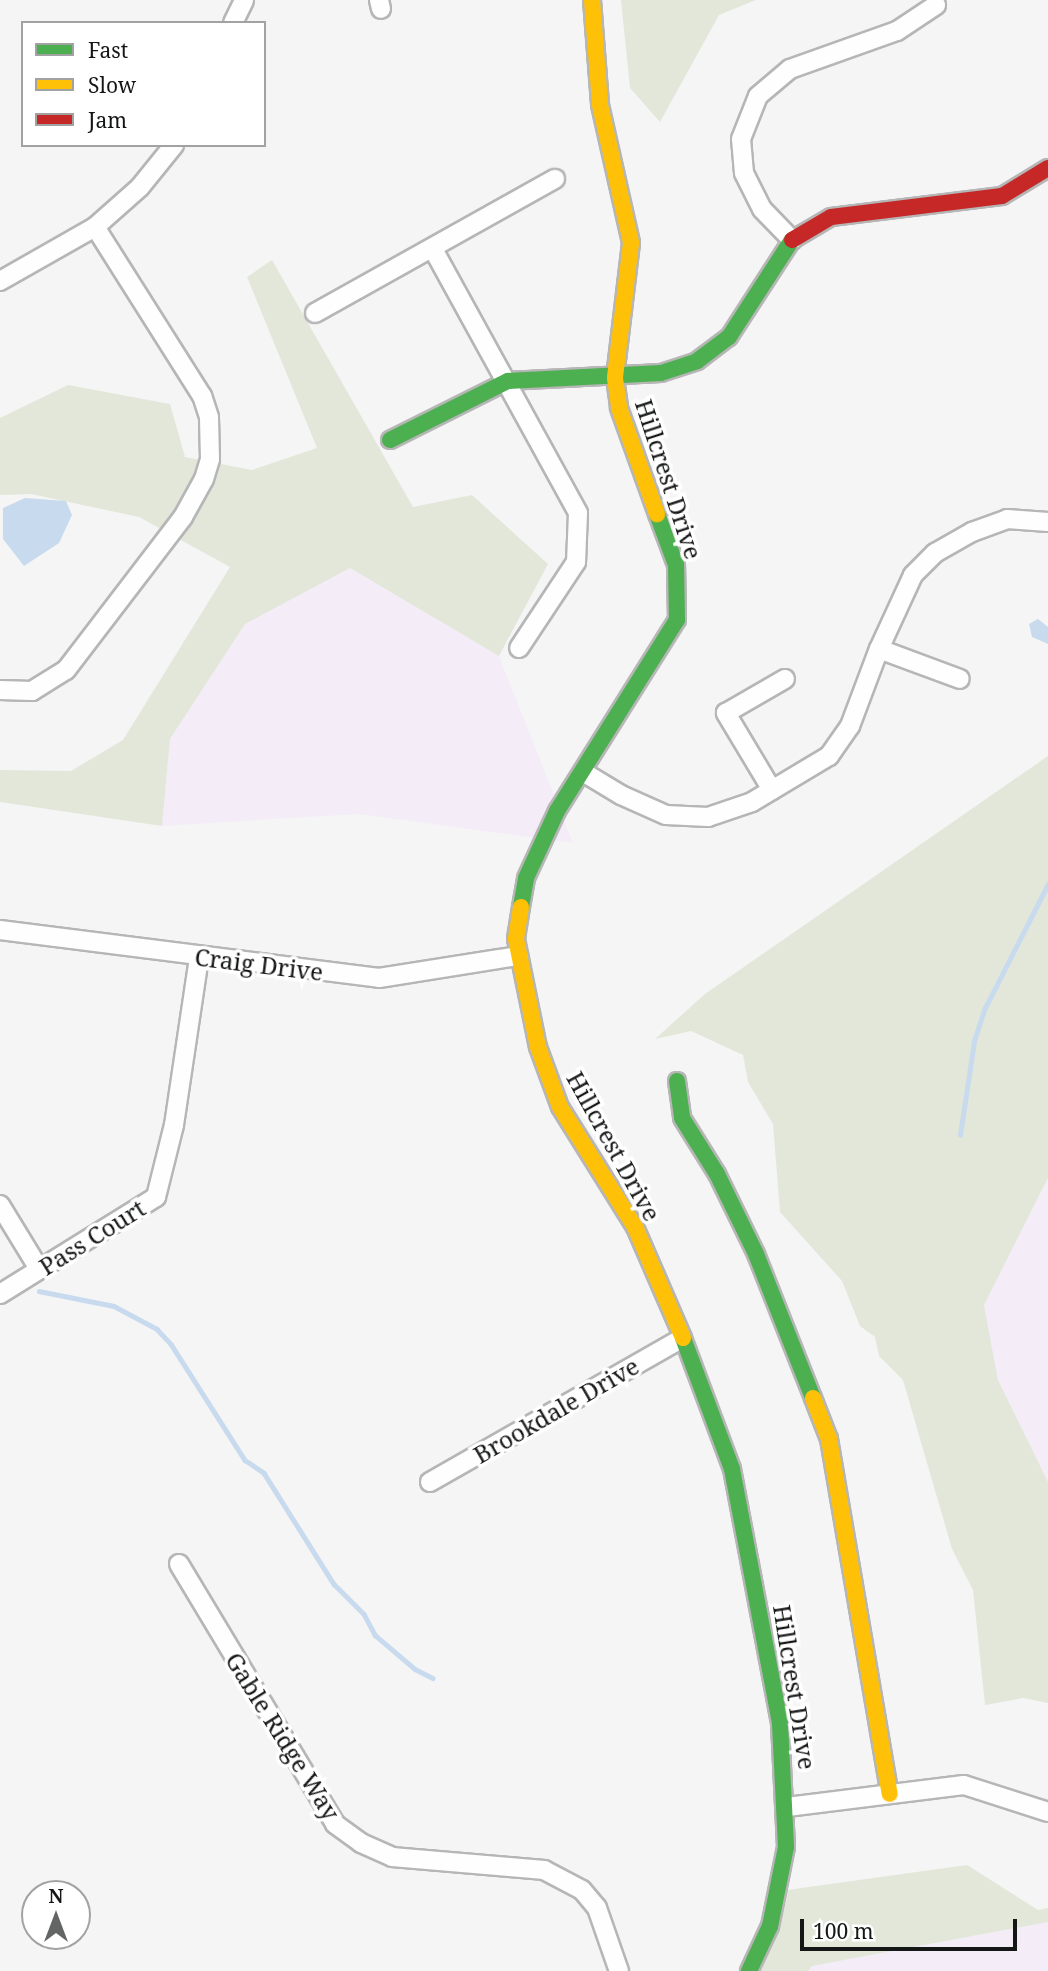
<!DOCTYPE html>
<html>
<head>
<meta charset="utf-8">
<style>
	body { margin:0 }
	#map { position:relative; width:1048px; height:1971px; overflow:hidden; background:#f5f5f5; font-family:"Noto Serif",serif }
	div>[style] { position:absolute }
	.commercial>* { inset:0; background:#f4ecf7 }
	.green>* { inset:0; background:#e2e7da }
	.water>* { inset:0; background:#c8daed }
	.stream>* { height:4.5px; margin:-2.25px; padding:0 2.25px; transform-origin:2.25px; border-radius:2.25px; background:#c8daed }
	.roads { filter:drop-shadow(2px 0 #b6b6b6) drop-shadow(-2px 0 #b6b6b6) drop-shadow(0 2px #b6b6b6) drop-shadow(0 -2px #b6b6b6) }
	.street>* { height:18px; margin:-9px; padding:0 9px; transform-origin:9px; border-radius:9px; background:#fefefe }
	.fast>* { height:16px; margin:-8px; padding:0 8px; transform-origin:8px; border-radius:8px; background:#4caf50 }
	.slow>* { height:16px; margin:-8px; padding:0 8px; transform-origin:8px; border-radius:8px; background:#ffc107 }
	.jam>* { height:16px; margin:-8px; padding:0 8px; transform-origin:8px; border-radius:8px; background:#c62828 }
	span { translate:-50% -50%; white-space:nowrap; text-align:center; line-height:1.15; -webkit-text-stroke:7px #fff; paint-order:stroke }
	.street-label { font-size:24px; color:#151616 }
	.legend { position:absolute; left:21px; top:21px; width:245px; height:126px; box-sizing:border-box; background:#fff; border:2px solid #a1a2a2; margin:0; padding:9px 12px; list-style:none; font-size:21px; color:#151616 }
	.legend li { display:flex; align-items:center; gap:14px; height:35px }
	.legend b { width:35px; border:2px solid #a1a2a2 }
	.north { position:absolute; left:21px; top:1880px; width:70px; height:70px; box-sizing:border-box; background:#fff; border:2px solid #a1a2a2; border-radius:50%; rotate:0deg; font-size:19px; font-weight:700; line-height:28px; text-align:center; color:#151616 }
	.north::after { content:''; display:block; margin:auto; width:24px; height:32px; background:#636464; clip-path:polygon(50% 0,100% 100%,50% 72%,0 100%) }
	.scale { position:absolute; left:800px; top:1919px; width:217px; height:32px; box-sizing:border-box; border:4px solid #151616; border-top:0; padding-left:9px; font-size:21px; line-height:24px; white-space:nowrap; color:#151616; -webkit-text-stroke:5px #fff; paint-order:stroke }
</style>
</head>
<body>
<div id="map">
	<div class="commercial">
		<i style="clip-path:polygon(350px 568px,499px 656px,573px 843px,358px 814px,162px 826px,170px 739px,245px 624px)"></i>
		<i style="clip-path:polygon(1048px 1178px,1048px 1482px,998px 1380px,984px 1305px)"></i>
		<i style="clip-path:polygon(1048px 1922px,1048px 1971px,808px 1971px,812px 1966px)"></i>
	</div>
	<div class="green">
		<i style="clip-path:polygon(621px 0,756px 0,719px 15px,660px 122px,630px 88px)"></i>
		<i style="clip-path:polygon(272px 260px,413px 507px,472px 495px,548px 564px,499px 656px,350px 568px,245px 624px,170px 739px,162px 826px,0 802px,0 770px,71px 771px,123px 740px,230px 567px,139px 517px,31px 494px,0 495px,0 418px,68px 385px,170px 404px,185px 457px,252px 470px,317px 448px,247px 277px)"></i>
		<i style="clip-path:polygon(1048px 756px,1048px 1178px,984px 1305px,998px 1380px,1048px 1482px,1048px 1703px,1023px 1698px,985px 1705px,973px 1590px,952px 1549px,903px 1380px,879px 1356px,875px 1337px,860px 1326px,842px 1281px,780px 1212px,773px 1124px,748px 1082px,743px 1055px,691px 1031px,655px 1039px,705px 994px)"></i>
		<i style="clip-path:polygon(967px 1865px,1038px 1910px,1048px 1908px,1048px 1922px,812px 1966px,808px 1971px,755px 1971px,780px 1891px)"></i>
	</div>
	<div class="water">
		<i style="clip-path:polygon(25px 498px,66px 501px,72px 515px,59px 543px,24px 566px,3px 539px,3px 508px)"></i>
		<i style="clip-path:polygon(1038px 619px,1048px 627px,1048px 644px,1032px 637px,1029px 624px)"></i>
	</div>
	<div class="stream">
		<i style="left:960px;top:1135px;width:95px;rotate:-81.5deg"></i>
		<i style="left:974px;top:1041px;width:35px;rotate:-72deg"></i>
		<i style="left:985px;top:1008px;width:139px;rotate:-63.1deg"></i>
		<i style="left:39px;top:1291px;width:76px;rotate:11.3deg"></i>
		<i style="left:114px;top:1306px;width:49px;rotate:28.1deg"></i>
		<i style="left:157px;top:1329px;width:21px;rotate:47deg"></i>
		<i style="left:171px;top:1344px;width:138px;rotate:57.5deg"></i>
		<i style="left:245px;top:1460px;width:23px;rotate:34deg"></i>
		<i style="left:264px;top:1473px;width:131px;rotate:57.8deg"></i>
		<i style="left:334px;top:1584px;width:42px;rotate:45deg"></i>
		<i style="left:364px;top:1614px;width:24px;rotate:62deg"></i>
		<i style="left:375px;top:1635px;width:52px;rotate:40.4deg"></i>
		<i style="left:415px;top:1669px;width:20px;rotate:27deg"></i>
	</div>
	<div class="roads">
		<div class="street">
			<i style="left:379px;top:0;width:9px;rotate:77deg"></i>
			<i style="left:233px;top:23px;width:25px;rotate:-64deg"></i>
			<i style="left:792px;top:240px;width:43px;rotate:-134.1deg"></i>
			<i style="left:762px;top:209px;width:40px;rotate:-116.6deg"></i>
			<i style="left:744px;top:173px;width:34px;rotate:-95deg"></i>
			<i style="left:741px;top:139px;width:46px;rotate:-68.4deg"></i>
			<i style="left:758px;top:96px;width:42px;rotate:-40.2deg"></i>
			<i style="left:790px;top:69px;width:114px;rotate:-19.6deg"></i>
			<i style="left:897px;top:31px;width:47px;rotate:-33.7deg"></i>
			<i style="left:433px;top:249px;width:301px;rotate:61.2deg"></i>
			<i style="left:578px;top:513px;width:49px;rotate:92.3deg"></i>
			<i style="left:576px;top:562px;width:103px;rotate:123.5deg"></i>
			<i style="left:0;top:281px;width:109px;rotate:-29.6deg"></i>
			<i style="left:95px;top:227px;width:60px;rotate:-41.6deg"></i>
			<i style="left:140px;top:187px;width:54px;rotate:-51deg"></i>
			<i style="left:315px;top:313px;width:275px;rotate:-29.2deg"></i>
			<i style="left:879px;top:649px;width:81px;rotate:-65.3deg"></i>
			<i style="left:913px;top:575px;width:31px;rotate:-45deg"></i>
			<i style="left:935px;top:553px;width:43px;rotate:-29.6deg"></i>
			<i style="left:972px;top:532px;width:37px;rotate:-20deg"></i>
			<i style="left:1007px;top:519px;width:41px;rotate:4.2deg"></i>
			<i style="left:0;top:690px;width:32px;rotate:2deg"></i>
			<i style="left:32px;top:691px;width:40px;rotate:-32deg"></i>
			<i style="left:66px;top:670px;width:193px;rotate:-52.6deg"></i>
			<i style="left:183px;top:517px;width:43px;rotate:-61.1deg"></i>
			<i style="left:204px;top:479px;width:21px;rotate:-73deg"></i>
			<i style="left:210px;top:459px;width:42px;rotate:-91.4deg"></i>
			<i style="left:209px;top:417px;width:22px;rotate:-108deg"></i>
			<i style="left:202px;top:396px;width:200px;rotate:-122.3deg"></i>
			<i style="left:583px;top:772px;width:44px;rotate:31.2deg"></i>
			<i style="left:621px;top:795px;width:49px;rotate:24deg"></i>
			<i style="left:666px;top:815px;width:42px;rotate:2.7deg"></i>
			<i style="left:708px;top:817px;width:46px;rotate:-18.8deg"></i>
			<i style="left:752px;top:802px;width:90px;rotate:-30.9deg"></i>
			<i style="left:829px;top:756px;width:37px;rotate:-55deg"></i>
			<i style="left:850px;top:726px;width:82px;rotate:-69.4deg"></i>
			<i style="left:879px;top:649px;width:86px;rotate:20.3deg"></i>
			<i style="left:772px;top:790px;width:90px;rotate:-120.9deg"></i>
			<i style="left:726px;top:713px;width:68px;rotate:-30deg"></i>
			<i style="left:0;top:930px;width:382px;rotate:7.2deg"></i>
			<i style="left:379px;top:978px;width:141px;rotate:-9deg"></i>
			<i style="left:0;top:1205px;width:75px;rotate:58.6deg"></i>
			<i style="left:0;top:1294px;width:184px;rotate:-31.9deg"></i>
			<i style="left:156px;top:1197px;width:74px;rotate:-76deg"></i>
			<i style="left:174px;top:1125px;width:170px;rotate:-81.5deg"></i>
			<i style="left:430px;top:1482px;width:290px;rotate:-29.7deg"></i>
			<i style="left:179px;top:1564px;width:303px;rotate:59deg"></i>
			<i style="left:335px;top:1824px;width:32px;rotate:36deg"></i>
			<i style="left:361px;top:1843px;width:34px;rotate:24deg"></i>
			<i style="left:392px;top:1857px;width:153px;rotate:4.9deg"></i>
			<i style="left:544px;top:1870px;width:43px;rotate:27.8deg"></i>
			<i style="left:582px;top:1890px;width:23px;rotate:50deg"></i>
			<i style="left:597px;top:1908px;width:67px;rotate:70.8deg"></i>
			<i style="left:787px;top:1807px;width:178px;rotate:-7.1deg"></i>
			<i style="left:964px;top:1785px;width:88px;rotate:17.8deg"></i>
		</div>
		<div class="fast">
			<i style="left:390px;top:440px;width:132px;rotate:-26.6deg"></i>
			<i style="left:508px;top:381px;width:153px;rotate:-3deg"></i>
			<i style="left:661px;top:373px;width:38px;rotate:-18deg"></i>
			<i style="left:697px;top:361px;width:40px;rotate:-37deg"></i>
			<i style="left:729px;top:337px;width:116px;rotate:-57deg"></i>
			<i style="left:521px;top:907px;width:29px;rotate:-80deg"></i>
			<i style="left:526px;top:878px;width:74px;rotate:-65.2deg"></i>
			<i style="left:557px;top:811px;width:226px;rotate:-57.9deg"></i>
			<i style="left:677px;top:620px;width:55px;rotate:-91deg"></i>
			<i style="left:676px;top:565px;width:54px;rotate:-110.4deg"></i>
			<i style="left:677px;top:1081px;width:37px;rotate:82deg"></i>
			<i style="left:682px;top:1118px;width:66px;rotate:58deg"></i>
			<i style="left:717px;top:1174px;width:89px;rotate:64deg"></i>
			<i style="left:756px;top:1254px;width:155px;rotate:68.4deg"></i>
			<i style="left:683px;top:1338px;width:140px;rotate:69.5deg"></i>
			<i style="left:732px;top:1469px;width:259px;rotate:79.3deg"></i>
			<i style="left:780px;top:1724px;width:123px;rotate:87.2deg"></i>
			<i style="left:786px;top:1847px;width:81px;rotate:101.4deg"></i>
			<i style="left:770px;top:1926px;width:50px;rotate:115deg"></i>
		</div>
		<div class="slow">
			<i style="left:592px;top:0;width:105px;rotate:85.6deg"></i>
			<i style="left:600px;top:105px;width:141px;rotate:77.3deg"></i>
			<i style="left:631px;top:243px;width:136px;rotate:96.8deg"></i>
			<i style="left:615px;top:378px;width:30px;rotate:82deg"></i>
			<i style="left:619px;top:408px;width:113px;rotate:70.3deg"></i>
			<i style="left:521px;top:907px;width:32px;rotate:99deg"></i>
			<i style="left:516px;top:939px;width:110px;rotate:78.5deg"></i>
			<i style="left:538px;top:1047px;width:64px;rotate:69.9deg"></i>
			<i style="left:560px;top:1107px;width:142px;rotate:58deg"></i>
			<i style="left:635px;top:1227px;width:121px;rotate:66.6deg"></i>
			<i style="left:813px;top:1398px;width:44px;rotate:68.7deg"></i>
			<i style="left:829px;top:1439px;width:360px;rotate:80.3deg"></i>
		</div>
		<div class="jam">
			<i style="left:792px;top:240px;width:45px;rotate:-30.5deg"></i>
			<i style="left:831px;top:217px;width:172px;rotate:-7deg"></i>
			<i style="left:1002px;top:196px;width:54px;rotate:-31.3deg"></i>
		</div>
	</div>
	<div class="street-label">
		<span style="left:669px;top:479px;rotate:72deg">Hillcrest Drive</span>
		<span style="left:259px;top:964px;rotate:7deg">Craig Drive</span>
		<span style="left:614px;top:1146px;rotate:61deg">Hillcrest Drive</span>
		<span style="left:92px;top:1237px;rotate:-32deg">Pass Court</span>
		<span style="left:556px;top:1410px;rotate:-30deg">Brookdale Drive</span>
		<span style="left:795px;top:1687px;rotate:81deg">Hillcrest Drive</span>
		<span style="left:283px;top:1736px;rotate:58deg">Gable Ridge Way</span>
	</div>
	<ul class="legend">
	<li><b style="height:9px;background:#4caf50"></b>Fast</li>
	<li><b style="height:9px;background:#ffc107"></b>Slow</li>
	<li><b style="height:9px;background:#c62828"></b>Jam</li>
	</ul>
	<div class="north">N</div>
	<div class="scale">100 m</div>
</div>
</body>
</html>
